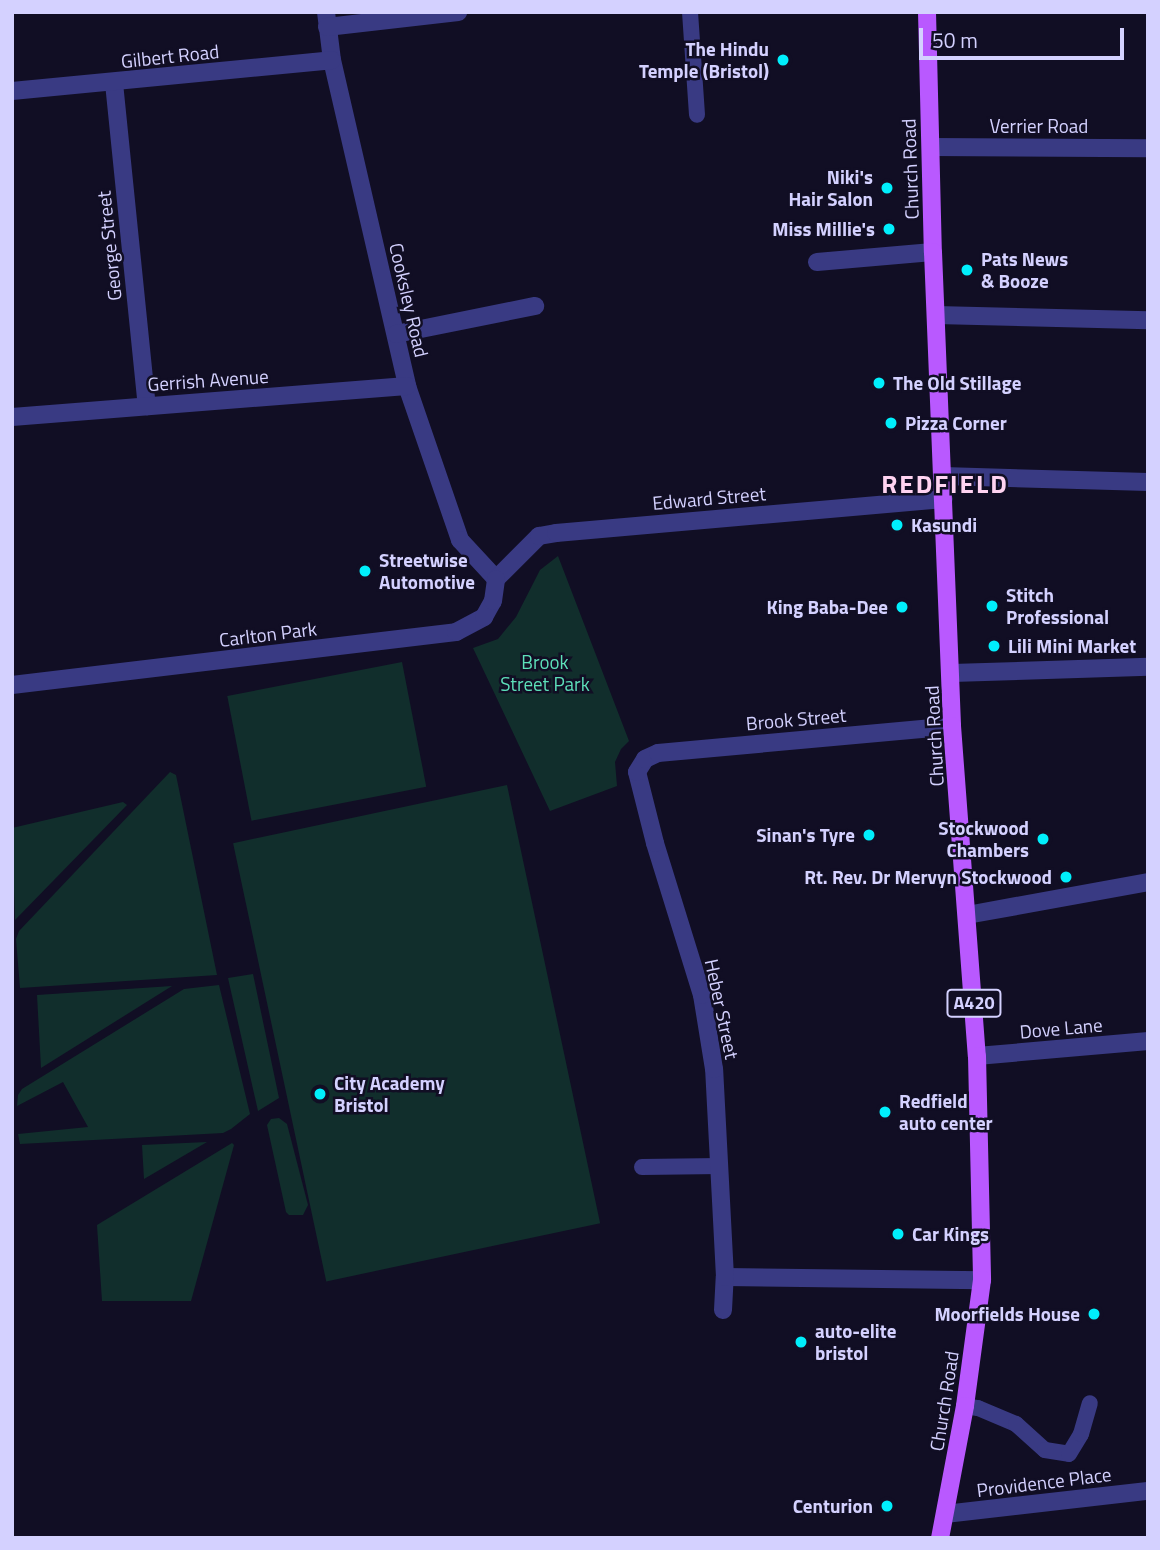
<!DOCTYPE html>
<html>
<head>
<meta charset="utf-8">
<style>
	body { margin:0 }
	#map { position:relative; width:1160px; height:1550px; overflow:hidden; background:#110e24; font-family:"Titillium Web",sans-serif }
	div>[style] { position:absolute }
	.green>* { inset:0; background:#112e2c; transform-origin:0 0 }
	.service>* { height:16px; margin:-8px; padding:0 8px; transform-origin:8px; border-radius:8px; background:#393a83 }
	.minor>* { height:18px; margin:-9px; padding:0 9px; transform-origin:9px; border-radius:9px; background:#393a83 }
	.primary>* { height:18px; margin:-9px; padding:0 9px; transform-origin:9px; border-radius:9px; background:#b959ff }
	.dots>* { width:19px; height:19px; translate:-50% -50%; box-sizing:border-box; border:4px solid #110e24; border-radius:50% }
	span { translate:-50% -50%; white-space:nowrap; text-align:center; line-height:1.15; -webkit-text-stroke:5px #110e24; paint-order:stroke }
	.shield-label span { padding:2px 5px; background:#110e24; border:2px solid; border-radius:5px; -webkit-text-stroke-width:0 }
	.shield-label { font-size:18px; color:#d4d1ff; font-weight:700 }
	.poi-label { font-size:19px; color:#d4d1ff; font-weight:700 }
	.right { translate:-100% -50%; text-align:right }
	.left { translate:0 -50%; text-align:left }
	.street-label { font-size:19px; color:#d4d1ff }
	.park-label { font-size:19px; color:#5ddfb9 }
	.district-label { font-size:26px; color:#ffd3f1; font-weight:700; letter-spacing:2px }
	.frame { position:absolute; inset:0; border:14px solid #d4d1ff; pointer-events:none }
	.scale { position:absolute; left:919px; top:28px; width:205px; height:32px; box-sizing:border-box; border:4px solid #d4d1ff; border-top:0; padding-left:9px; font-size:21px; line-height:24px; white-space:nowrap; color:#d4d1ff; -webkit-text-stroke:5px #110e24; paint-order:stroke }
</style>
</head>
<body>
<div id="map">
	<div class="green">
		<i style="clip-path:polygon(558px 556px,629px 741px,621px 749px,615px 762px,617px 786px,550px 811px,473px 648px,498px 639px,516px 617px,540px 570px)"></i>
		<i style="left:402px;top:662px;width:127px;height:178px;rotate:79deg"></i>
		<i style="clip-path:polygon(170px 772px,176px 775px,217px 975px,20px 988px,16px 939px,19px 931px)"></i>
		<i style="left:507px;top:785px;width:448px;height:280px;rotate:78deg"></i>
		<i style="clip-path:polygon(123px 802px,127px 805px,15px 920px,12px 828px)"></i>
		<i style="clip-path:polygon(253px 974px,279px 1098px,258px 1111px,228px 978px)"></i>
		<i style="clip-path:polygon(219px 985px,250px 1114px,231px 1129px,223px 1133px,20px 1144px,18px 1134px,88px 1127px,63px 1082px,17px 1106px,18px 1095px,22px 1089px,184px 989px)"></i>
		<i style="clip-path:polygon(172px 986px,41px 1068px,37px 995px)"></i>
		<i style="clip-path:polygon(279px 1118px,287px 1124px,308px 1205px,303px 1215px,289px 1215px,286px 1212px,267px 1125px,271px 1119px)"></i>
		<i style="clip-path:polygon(207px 1142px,144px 1179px,142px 1145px)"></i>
		<i style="clip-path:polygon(232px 1143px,234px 1145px,191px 1301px,102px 1301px,97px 1225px)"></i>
	</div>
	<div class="service">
		<i style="left:690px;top:12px;width:103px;rotate:86.1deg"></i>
		<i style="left:642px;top:1167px;width:78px;rotate:-0.7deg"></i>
		<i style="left:965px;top:1406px;width:13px;rotate:9deg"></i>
		<i style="left:978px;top:1408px;width:41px;rotate:22.8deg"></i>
		<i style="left:1016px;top:1424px;width:39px;rotate:42deg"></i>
		<i style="left:1045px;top:1450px;width:24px;rotate:9deg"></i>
		<i style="left:1069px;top:1454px;width:23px;rotate:-59deg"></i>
		<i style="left:1081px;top:1434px;width:32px;rotate:-74deg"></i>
	</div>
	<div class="minor">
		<i style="left:326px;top:12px;width:48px;rotate:82.9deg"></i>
		<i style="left:332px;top:60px;width:335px;rotate:77deg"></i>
		<i style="left:407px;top:386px;width:163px;rotate:71deg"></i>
		<i style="left:460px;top:540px;width:53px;rotate:47.3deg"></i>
		<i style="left:327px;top:27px;width:132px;rotate:-6.5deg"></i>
		<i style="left:114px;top:83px;width:325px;rotate:84.2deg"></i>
		<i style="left:12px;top:91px;width:321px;rotate:-5.5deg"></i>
		<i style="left:931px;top:147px;width:217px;rotate:0.3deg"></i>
		<i style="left:817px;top:262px;width:116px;rotate:-4.9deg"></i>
		<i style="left:936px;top:315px;width:212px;rotate:1.4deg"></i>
		<i style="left:396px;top:334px;width:142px;rotate:-11.4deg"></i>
		<i style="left:12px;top:417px;width:396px;rotate:-4.5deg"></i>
		<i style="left:943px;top:476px;width:205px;rotate:1.7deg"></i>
		<i style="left:496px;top:579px;width:61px;rotate:-45deg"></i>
		<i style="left:539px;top:536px;width:17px;rotate:-10deg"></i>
		<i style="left:556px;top:533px;width:389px;rotate:-5deg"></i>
		<i style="left:952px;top:673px;width:196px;rotate:-1.8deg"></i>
		<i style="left:12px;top:685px;width:447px;rotate:-6.8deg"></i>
		<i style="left:456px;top:632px;width:32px;rotate:-28deg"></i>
		<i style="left:484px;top:617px;width:18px;rotate:-61deg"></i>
		<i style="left:493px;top:601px;width:22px;rotate:-82deg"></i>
		<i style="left:967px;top:915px;width:184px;rotate:-10.3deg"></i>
		<i style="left:977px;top:1056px;width:172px;rotate:-5deg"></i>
		<i style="left:725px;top:1277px;width:257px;rotate:0.7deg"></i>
		<i style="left:723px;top:1310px;width:33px;rotate:-87deg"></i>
		<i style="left:725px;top:1277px;width:208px;rotate:-93deg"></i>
		<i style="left:714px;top:1069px;width:75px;rotate:-99.2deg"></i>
		<i style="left:702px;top:995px;width:159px;rotate:-107.2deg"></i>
		<i style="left:655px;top:843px;width:73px;rotate:-104.2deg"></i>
		<i style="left:637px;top:772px;width:15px;rotate:-58deg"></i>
		<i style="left:645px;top:759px;width:14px;rotate:-25deg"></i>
		<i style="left:658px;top:753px;width:295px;rotate:-5.2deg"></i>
		<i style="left:945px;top:1514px;width:204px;rotate:-6.5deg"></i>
	</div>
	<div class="primary">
		<i style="left:927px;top:12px;width:240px;rotate:88.6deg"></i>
		<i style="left:933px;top:252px;width:474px;rotate:87.7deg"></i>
		<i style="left:952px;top:726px;width:331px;rotate:85.7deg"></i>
		<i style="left:977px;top:1056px;width:224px;rotate:88.7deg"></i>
		<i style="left:982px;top:1280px;width:127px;rotate:97.7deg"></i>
		<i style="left:965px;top:1406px;width:134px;rotate:100.7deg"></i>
	</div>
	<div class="dots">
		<i style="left:783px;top:60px;background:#00effc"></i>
		<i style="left:887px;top:188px;background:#00effc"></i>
		<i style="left:889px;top:229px;background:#00effc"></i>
		<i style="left:967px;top:270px;background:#00effc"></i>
		<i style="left:879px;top:383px;background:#00effc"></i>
		<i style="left:891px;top:423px;background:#00effc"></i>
		<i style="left:897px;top:525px;background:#00effc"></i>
		<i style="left:365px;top:571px;background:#00effc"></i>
		<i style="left:992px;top:606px;background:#00effc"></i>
		<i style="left:902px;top:607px;background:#00effc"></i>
		<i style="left:994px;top:646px;background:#00effc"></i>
		<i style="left:869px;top:835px;background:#00effc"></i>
		<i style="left:1043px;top:839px;background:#00effc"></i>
		<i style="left:1066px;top:877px;background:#00effc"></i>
		<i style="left:320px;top:1094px;background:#00effc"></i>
		<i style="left:885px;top:1112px;background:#00effc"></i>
		<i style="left:898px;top:1234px;background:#00effc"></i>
		<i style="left:1094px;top:1314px;background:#00effc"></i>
		<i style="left:801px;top:1342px;background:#00effc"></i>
		<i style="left:887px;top:1506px;background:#00effc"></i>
	</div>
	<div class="shield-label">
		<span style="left:974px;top:1003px">A420</span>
	</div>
	<div class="poi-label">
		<span class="right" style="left:769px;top:60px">The Hindu<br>Temple (Bristol)</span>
		<span class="right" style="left:873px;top:188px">Niki's<br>Hair Salon</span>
		<span class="right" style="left:875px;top:229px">Miss Millie's</span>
		<span class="left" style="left:981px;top:270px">Pats News<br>&amp; Booze</span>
		<span class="left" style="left:893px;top:383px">The Old Stillage</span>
		<span class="left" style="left:905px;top:423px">Pizza Corner</span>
		<span class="left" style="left:911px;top:525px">Kasundi</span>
		<span class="left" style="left:379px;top:571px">Streetwise<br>Automotive</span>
		<span class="left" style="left:1006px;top:606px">Stitch<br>Professional</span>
		<span class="right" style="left:888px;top:607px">King Baba-Dee</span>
		<span class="left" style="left:1008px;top:646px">Lili Mini Market</span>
		<span class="right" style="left:1029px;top:839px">Stockwood<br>Chambers</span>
		<span class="right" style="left:855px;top:835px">Sinan's Tyre</span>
		<span class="right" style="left:1052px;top:877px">Rt. Rev. Dr Mervyn Stockwood</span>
		<span class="left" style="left:334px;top:1094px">City Academy<br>Bristol</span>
		<span class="left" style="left:899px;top:1112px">Redfield<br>auto center</span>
		<span class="left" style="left:912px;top:1234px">Car Kings</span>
		<span class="right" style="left:1080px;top:1314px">Moorfields House</span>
		<span class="left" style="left:815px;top:1342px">auto-elite<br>bristol</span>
		<span class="right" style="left:873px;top:1506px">Centurion</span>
	</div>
	<div class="street-label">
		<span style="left:170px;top:56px;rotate:-6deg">Gilbert Road</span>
		<span style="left:1039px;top:126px">Verrier Road</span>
		<span style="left:910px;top:169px;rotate:-92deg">Church Road</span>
		<span style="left:109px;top:246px;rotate:-96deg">George Street</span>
		<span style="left:409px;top:300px;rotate:77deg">Cooksley Road</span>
		<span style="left:208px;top:380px;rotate:-4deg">Gerrish Avenue</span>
		<span style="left:709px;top:498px;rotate:-5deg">Edward Street</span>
		<span style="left:268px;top:634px;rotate:-7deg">Carlton Park</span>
		<span style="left:796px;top:719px;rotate:-5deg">Brook Street</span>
		<span style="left:934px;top:736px;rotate:-93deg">Church Road</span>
		<span style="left:722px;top:1009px;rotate:78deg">Heber Street</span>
		<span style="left:1061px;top:1028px;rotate:-5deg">Dove Lane</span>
		<span style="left:944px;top:1401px;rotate:-81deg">Church Road</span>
		<span style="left:1044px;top:1482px;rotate:-7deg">Providence Place</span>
	</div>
	<div class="park-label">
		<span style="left:545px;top:673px">Brook<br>Street Park</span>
	</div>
	<div class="district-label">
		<span style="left:945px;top:484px">REDFIELD</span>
	</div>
	<div class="frame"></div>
	<div class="scale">50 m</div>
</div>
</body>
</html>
